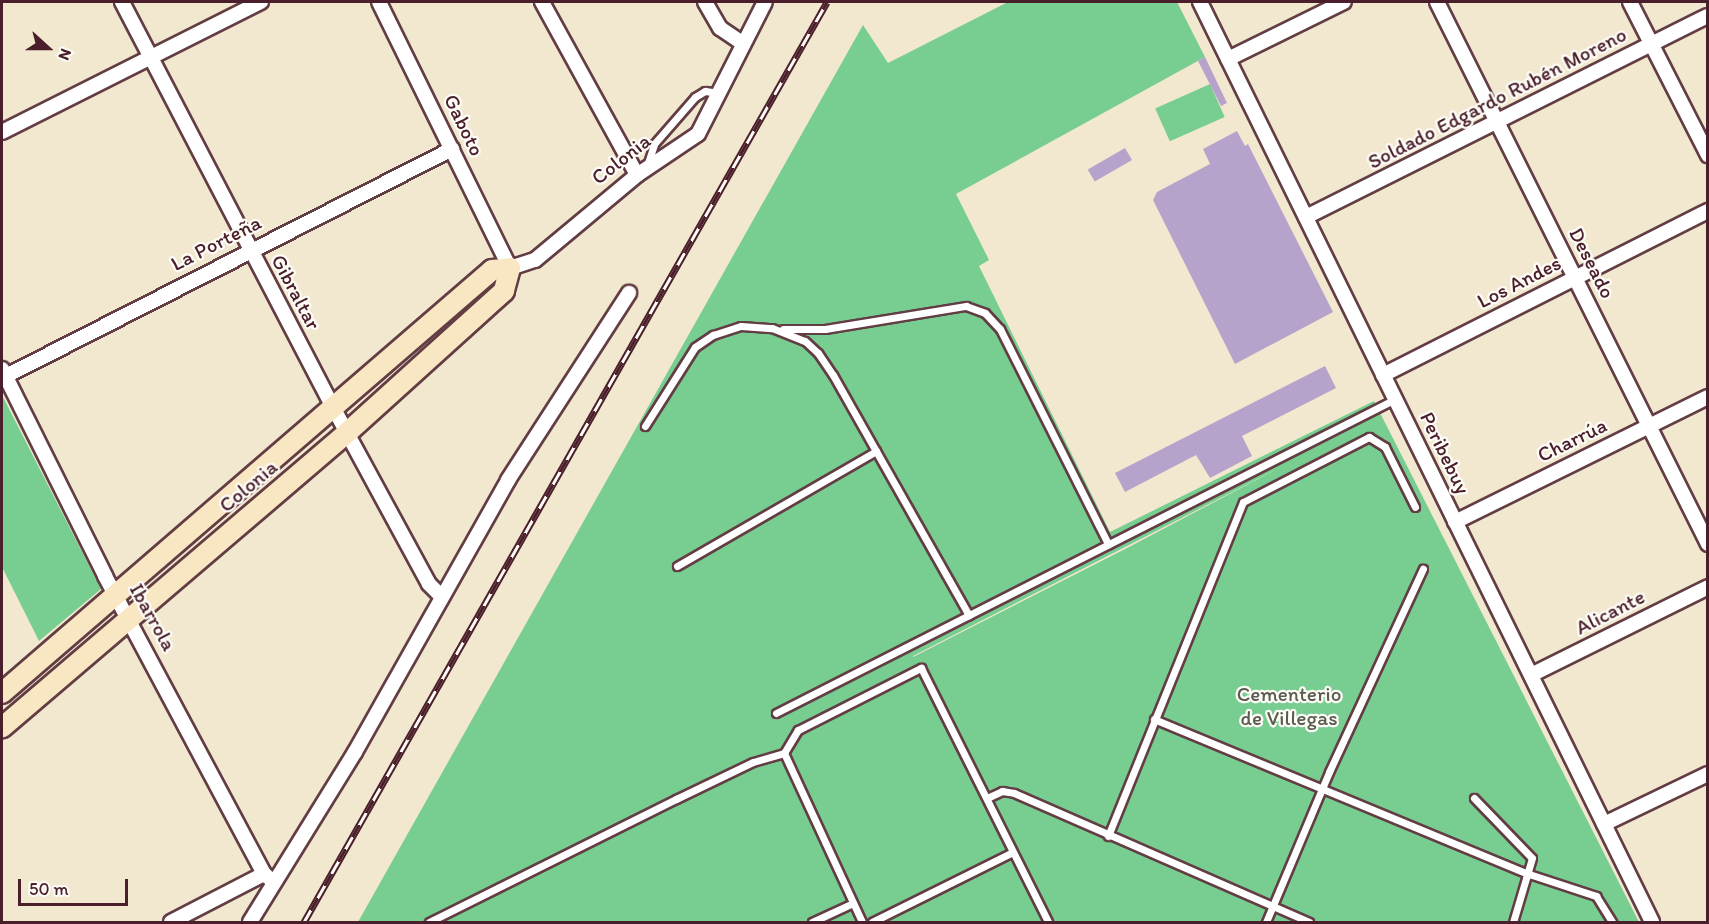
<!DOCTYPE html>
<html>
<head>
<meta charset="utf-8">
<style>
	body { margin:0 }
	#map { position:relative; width:1709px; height:924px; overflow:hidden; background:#f2e8cf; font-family:Itim,sans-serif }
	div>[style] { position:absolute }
	.green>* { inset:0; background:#78cd91; transform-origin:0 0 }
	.building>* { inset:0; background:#b6a3cb; transform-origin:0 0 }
	.roads { filter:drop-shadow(2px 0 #633d44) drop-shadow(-2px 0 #633d44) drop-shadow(0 2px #633d44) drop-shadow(0 -2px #633d44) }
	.lane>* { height:7px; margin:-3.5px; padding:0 3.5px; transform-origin:3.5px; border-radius:3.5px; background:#fff }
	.street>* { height:14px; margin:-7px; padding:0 7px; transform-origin:7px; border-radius:7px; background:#fff }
	.secondary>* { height:20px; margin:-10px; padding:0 10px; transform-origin:10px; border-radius:10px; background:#f9e7c3 }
	.rail>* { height:7px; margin-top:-3.5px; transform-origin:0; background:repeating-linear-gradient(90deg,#fdfcf7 0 14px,#4a1f2b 0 28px); box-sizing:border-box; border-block:2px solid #4a1f2b }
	span { translate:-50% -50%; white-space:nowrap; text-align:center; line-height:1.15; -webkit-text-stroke:4.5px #fdfcf7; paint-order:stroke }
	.street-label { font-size:21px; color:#4a1f2b }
	.park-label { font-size:21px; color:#5a5c4f }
	.frame { position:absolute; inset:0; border:3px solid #4a1f2b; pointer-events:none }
	.north { position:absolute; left:18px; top:18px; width:60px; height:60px; -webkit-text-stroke:4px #fdfcf7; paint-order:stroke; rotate:111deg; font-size:16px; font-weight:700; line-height:24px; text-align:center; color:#4a1f2b }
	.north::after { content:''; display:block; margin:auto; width:21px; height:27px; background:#4a1f2b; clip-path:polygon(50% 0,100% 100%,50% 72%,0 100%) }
	.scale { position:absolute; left:18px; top:879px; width:110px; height:27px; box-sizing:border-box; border:3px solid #4a1f2b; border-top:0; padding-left:8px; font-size:18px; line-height:21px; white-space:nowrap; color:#4a1f2b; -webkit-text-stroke:4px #fdfcf7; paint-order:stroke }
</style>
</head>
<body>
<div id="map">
	<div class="green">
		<i style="clip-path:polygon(evenodd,1008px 2px,1177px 2px,1205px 57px,956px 194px,989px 260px,979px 266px,1110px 532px,1374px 401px,1639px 922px,358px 922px,863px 25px,888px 63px,1008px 2px,1279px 468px,1127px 548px,913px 657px,913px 656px,1279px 468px)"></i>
		<i style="left:1210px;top:84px;width:36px;height:60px;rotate:66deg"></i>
		<i style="clip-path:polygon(2px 395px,101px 589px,39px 641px,2px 567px)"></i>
	</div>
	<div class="building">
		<i style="clip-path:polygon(1205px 57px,1227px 103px,1221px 106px,1198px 61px)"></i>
		<i style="clip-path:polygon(1237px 131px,1245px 146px,1248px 144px,1333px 312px,1235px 364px,1153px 200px,1157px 192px,1210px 164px,1203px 149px)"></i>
		<i style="left:1125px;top:148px;width:14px;height:43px;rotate:60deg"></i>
		<i style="clip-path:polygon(1325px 366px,1336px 388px,1242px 436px,1252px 456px,1210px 478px,1196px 455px,1125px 492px,1115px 473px)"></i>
	</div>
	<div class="roads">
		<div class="lane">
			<i style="left:647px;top:166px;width:23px;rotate:-72deg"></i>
			<i style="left:654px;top:144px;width:62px;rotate:-48.9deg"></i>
			<i style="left:695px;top:97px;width:12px;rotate:-31deg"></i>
			<i style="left:705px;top:91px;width:14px;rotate:8deg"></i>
			<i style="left:783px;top:329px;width:42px"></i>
			<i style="left:825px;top:329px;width:143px;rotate:-9.3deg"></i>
			<i style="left:966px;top:306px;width:20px;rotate:20deg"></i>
			<i style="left:985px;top:313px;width:22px;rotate:47deg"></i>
			<i style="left:1000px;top:329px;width:241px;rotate:63.3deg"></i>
			<i style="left:645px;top:426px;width:93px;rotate:-57.7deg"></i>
			<i style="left:695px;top:347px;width:22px;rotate:-34deg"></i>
			<i style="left:713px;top:335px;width:29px;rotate:-18deg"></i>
			<i style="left:741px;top:326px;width:31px;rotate:4deg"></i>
			<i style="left:772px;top:328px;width:35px;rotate:22deg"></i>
			<i style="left:805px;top:341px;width:18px;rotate:43deg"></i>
			<i style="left:818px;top:353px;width:27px;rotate:56deg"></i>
			<i style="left:833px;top:375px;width:276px;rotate:60.5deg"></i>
			<i style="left:677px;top:566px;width:230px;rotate:-30deg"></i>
			<i style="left:776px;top:713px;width:694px;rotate:-26.9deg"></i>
			<i style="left:1154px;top:719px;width:406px;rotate:22.5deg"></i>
			<i style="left:1529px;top:874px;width:71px;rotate:18.2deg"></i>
			<i style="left:1596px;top:896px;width:31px;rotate:58deg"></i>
			<i style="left:784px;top:753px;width:186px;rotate:65.2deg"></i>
			<i style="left:987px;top:798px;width:17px;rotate:-25deg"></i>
			<i style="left:1002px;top:791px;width:12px;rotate:9deg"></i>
			<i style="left:1014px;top:793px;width:322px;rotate:23.6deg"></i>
			<i style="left:1474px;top:798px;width:83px;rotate:46deg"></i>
			<i style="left:1532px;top:858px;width:67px;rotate:106.5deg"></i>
			<i style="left:1108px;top:836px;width:360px;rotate:-68deg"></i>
			<i style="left:1243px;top:502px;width:142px;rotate:-27.3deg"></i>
			<i style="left:1369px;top:437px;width:19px;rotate:32deg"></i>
			<i style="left:1385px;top:447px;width:67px;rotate:63.4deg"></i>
			<i style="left:429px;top:922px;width:276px;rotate:-26.5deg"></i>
			<i style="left:676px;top:799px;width:85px;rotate:-25.7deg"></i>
			<i style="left:753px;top:762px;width:32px;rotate:-16deg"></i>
			<i style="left:784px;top:753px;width:27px;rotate:-59deg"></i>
			<i style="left:798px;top:730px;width:138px;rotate:-26.8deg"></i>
			<i style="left:921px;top:668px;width:284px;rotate:63.4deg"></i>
			<i style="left:812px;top:922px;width:45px;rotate:-24.9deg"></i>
			<i style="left:872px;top:922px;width:157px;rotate:-26.4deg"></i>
			<i style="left:1266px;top:922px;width:163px;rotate:-67.2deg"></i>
			<i style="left:1329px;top:772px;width:224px;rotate:-65.2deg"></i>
		</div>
		<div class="street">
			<i style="left:122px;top:2px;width:459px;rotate:62.5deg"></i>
			<i style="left:334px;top:409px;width:199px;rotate:61.5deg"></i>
			<i style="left:429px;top:584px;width:17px;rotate:45deg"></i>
			<i style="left:379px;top:2px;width:297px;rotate:63.8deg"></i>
			<i style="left:510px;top:268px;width:26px;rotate:-18deg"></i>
			<i style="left:535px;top:260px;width:133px;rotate:-39.8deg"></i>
			<i style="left:637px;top:175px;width:73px;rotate:-33.9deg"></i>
			<i style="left:698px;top:134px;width:148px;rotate:-63.1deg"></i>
			<i style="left:542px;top:2px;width:197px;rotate:61.2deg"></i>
			<i style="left:705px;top:2px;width:30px;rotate:60deg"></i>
			<i style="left:720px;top:28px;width:25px;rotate:34deg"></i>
			<i style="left:1200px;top:2px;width:1025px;rotate:63.83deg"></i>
			<i style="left:1437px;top:2px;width:606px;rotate:63.43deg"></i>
			<i style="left:1630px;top:2px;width:172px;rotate:63deg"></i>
			<i style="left:1228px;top:59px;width:129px;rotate:-26.2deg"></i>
			<i style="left:2px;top:132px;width:290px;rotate:-26.7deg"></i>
			<i style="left:1306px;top:217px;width:449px;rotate:-26.6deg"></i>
			<i style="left:2px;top:369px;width:231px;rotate:63.5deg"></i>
			<i style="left:105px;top:576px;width:338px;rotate:61.9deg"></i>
			<i style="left:264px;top:874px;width:13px;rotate:39deg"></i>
			<i style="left:1383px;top:375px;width:364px;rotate:-26.8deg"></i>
			<i style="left:2px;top:378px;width:505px;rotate:-26.97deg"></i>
			<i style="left:1455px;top:522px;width:282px;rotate:-26.3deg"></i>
			<i style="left:1531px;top:675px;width:198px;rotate:-26.4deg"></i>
			<i style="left:1604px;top:824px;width:115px;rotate:-25.7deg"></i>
			<i style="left:171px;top:922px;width:105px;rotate:-27.3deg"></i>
			<i style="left:250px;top:922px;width:200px;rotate:-58.3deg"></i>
			<i style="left:355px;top:752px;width:312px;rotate:-60.6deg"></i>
			<i style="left:508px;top:480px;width:223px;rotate:-57.1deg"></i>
		</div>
		<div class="secondary">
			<i style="left:2px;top:693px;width:647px;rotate:-40.8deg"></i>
			<i style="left:492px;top:270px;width:18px;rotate:-6deg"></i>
			<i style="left:510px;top:268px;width:24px;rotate:105deg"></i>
			<i style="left:504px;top:291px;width:210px;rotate:137.9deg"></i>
			<i style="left:348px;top:432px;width:455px;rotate:139.5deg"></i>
		</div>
	</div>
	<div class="rail">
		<i style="left:304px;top:922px;width:1058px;rotate:-60.38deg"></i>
	</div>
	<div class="street-label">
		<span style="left:1497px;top:98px;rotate:-27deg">Soldado Edgardo Rubén Moreno</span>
		<span style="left:464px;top:125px;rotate:64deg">Gaboto</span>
		<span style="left:621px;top:159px;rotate:-38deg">Colonia</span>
		<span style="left:216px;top:243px;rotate:-27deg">La Porteña</span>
		<span style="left:1592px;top:263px;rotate:63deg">Deseado</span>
		<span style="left:1519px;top:282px;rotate:-27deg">Los Andes</span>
		<span style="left:296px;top:292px;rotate:62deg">Gibraltar</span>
		<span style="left:1572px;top:440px;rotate:-26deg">Charrúa</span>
		<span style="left:1445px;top:453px;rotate:64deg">Peribebuy</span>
		<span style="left:248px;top:486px;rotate:-40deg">Colonia</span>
		<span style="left:1610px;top:612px;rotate:-27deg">Alicante</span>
		<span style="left:153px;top:617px;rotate:61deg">Ibarrola</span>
	</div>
	<div class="park-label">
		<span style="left:1289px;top:706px">Cementerio<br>de Villegas</span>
	</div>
	<div class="frame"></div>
	<div class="north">N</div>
	<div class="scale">50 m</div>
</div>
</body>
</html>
